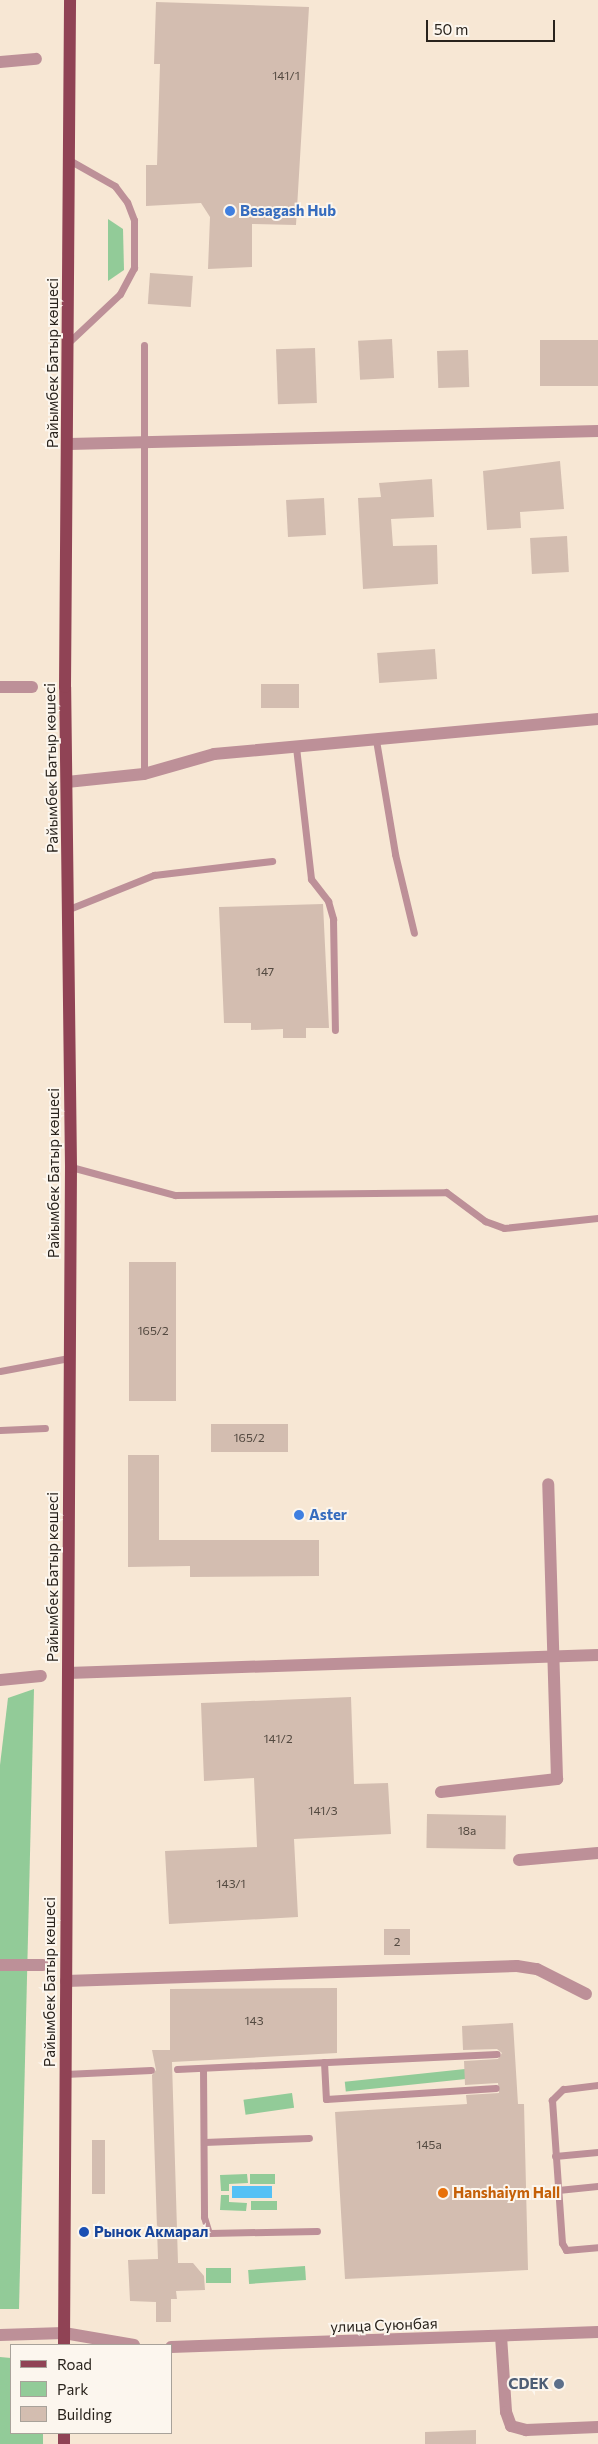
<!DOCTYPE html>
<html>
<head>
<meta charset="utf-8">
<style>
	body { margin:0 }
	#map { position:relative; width:598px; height:2444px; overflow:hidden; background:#f7e7d4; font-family:Commissioner,sans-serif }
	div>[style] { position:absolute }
	.green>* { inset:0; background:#92cb98; transform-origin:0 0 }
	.water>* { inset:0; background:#55c1f5; transform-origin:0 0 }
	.building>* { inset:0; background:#d3bdb0; transform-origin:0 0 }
	.service>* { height:7px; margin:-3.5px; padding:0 3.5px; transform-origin:3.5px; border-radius:3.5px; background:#bd9098 }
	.minor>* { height:12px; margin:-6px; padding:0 6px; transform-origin:6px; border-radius:6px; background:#bd9098 }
	.primary>* { height:12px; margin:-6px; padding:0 6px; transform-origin:6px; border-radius:6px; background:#904355 }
	.dots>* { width:14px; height:14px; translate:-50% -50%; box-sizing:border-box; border:2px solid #fcf6ee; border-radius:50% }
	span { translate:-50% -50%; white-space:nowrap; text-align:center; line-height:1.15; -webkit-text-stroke:4px #fcf6ee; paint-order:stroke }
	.number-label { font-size:12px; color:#544a41 }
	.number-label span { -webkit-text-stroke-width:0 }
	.shop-label { font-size:15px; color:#366cbe; font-weight:700 }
	.left { translate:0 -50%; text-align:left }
	.street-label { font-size:15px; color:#29231c }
	.food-label { font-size:15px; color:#c56008; font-weight:700 }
	.transit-label { font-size:15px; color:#164399; font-weight:700 }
	.service-label { font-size:15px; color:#4e5e75; font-weight:700 }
	.right { translate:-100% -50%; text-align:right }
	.legend { position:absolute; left:10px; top:2344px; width:162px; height:90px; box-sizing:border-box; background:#fcf6ee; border:1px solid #a8a29a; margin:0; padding:6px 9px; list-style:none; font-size:15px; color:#29231c }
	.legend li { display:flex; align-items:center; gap:10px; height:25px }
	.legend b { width:25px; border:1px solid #a8a29a }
	.scale { position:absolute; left:426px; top:20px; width:129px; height:22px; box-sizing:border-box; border:2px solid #29231c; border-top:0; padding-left:6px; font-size:15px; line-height:18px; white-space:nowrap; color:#29231c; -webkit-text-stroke:4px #fcf6ee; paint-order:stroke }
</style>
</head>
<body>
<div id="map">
	<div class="green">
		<i style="clip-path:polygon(108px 219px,123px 229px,124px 270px,108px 281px)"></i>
		<i style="clip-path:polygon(34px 1689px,19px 2309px,0 2309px,0 1765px,8px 1698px)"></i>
		<i style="left:484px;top:2067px;width:10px;height:140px;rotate:84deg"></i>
		<i style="left:292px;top:2093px;width:15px;height:49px;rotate:82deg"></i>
		<i style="clip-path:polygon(247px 2174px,248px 2183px,229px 2184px,229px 2191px,221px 2191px,220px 2175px)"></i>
		<i style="left:250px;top:2174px;width:25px;height:10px"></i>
		<i style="clip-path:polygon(221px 2195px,229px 2195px,229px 2202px,247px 2203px,246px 2211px,220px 2210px)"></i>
		<i style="left:251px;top:2201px;width:26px;height:9px"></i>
		<i style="left:305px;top:2266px;width:14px;height:57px;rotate:86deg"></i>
		<i style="left:231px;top:2268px;width:15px;height:25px;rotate:90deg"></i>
		<i style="clip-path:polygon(0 2357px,11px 2358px,11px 2433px,43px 2433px,43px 2444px,0 2444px)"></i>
	</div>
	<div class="water">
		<i style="left:272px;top:2186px;width:12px;height:40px;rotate:90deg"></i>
	</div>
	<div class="building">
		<i style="clip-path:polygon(156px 2px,309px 7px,296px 225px,252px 224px,252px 267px,208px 269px,210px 217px,201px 203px,146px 206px,146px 165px,157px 165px,160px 64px,154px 64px)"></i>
		<i style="left:150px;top:273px;width:43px;height:31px;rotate:4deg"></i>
		<i style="left:392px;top:339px;width:39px;height:34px;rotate:87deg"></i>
		<i style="left:598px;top:340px;width:46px;height:58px;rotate:90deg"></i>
		<i style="left:315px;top:348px;width:55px;height:39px;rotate:88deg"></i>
		<i style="left:468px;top:350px;width:37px;height:31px;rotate:88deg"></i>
		<i style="clip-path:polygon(560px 461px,564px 509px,520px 512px,521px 528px,487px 530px,483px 471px)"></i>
		<i style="clip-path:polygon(432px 479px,434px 517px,391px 519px,393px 546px,437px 545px,438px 584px,363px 589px,358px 498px,381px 497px,379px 483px)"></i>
		<i style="left:324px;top:498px;width:37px;height:38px;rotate:87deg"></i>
		<i style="left:567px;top:536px;width:36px;height:37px;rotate:87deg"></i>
		<i style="left:435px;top:649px;width:30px;height:58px;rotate:86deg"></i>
		<i style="left:299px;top:684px;width:24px;height:38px;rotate:90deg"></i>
		<i style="clip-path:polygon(323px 904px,329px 1028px,306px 1028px,306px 1038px,283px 1038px,283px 1029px,251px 1030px,251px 1023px,224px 1023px,219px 907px)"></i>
		<i style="left:129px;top:1262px;width:47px;height:139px"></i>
		<i style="left:211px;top:1424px;width:77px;height:28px"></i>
		<i style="clip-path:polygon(128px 1455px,159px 1455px,159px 1540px,319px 1540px,319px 1576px,190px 1577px,190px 1566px,128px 1567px)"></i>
		<i style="clip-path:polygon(351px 1697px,354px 1784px,388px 1783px,391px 1834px,294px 1839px,298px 1917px,169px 1924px,165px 1851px,257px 1847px,254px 1778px,204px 1781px,201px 1703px)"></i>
		<i style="left:427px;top:1814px;width:79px;height:34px;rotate:1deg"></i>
		<i style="left:384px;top:1929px;width:26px;height:26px"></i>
		<i style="clip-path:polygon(337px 1988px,337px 2053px,172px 2062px,178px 2263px,193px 2263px,204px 2276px,205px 2290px,176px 2291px,177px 2299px,171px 2299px,171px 2322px,156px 2322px,156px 2302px,130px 2301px,128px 2260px,158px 2259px,152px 2075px,156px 2070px,152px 2050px,170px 2050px,170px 1989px)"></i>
		<i style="clip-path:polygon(513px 2023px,518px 2104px,524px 2104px,528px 2270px,345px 2279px,335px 2112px,467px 2104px,466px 2095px,499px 2093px,498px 2083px,465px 2085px,464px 2061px,498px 2059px,502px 2053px,497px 2049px,463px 2050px,462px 2026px)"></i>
		<i style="left:92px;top:2140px;width:13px;height:54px"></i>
		<i style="clip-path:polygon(476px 2430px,476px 2444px,425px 2444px,425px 2432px)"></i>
	</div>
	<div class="service">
		<i style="left:69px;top:342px;width:70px;rotate:-43.3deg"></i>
		<i style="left:120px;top:294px;width:30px;rotate:-62deg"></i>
		<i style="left:134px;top:268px;width:48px;rotate:-90deg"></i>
		<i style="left:134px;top:220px;width:19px;rotate:-111deg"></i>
		<i style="left:127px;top:202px;width:20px;rotate:-127deg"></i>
		<i style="left:115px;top:186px;width:53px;rotate:-150.5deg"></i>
		<i style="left:376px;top:740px;width:116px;rotate:80.5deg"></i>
		<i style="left:395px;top:854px;width:81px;rotate:76.5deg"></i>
		<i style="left:296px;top:747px;width:133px;rotate:83.5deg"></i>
		<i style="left:311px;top:879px;width:28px;rotate:52deg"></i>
		<i style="left:328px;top:901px;width:19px;rotate:74deg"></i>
		<i style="left:333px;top:919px;width:111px;rotate:89deg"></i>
		<i style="left:144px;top:774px;width:429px;rotate:-90deg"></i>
		<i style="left:69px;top:909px;width:92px;rotate:-21.8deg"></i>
		<i style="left:154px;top:875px;width:119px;rotate:-6.8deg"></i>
		<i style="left:71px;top:1167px;width:108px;rotate:15.1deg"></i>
		<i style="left:175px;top:1195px;width:271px;rotate:-0.6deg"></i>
		<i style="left:446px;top:1192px;width:49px;rotate:36.6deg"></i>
		<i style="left:485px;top:1221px;width:20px;rotate:20deg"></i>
		<i style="left:504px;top:1228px;width:95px;rotate:-6.1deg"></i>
		<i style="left:0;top:1371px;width:70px;rotate:-10.7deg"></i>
		<i style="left:0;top:1430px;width:45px;rotate:-2.5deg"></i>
		<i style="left:324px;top:2062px;width:37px;rotate:87deg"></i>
		<i style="left:326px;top:2099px;width:170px;rotate:-3.7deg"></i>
		<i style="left:203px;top:2068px;width:149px;rotate:89.6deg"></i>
		<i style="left:204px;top:2217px;width:17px;rotate:73deg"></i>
		<i style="left:209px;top:2233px;width:108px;rotate:-1.1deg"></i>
		<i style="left:177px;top:2069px;width:320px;rotate:-2.7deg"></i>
		<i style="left:65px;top:2074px;width:86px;rotate:-2.7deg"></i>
		<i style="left:598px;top:2085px;width:35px;rotate:173deg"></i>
		<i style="left:563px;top:2089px;width:16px;rotate:135deg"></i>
		<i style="left:552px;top:2100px;width:143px;rotate:86deg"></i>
		<i style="left:562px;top:2243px;width:8px;rotate:60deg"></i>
		<i style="left:566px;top:2250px;width:32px;rotate:-5deg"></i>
		<i style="left:204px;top:2142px;width:105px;rotate:-2.2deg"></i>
		<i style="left:555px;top:2156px;width:43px;rotate:-5.3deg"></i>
		<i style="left:558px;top:2190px;width:40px;rotate:-5.7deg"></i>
	</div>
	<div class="minor">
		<i style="left:0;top:62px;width:36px;rotate:-5deg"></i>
		<i style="left:69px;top:444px;width:529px;rotate:-1.41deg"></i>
		<i style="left:0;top:687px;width:32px"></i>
		<i style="left:67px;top:782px;width:77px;rotate:-5.9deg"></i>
		<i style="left:144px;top:774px;width:73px;rotate:-15.9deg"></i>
		<i style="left:214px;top:754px;width:386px;rotate:-5.2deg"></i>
		<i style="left:68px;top:1673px;width:530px;rotate:-1.95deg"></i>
		<i style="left:0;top:1680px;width:41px;rotate:-5.6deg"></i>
		<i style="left:441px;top:1792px;width:117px;rotate:-6.4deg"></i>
		<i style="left:557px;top:1779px;width:295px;rotate:-91.7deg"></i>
		<i style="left:519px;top:1860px;width:79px;rotate:-5.1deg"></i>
		<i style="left:0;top:1965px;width:43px"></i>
		<i style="left:66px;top:1981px;width:451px;rotate:-1.9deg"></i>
		<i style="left:517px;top:1966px;width:20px;rotate:9deg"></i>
		<i style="left:537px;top:1969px;width:55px;rotate:27deg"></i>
		<i style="left:0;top:2335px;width:64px;rotate:-1.8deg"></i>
		<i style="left:64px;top:2333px;width:71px;rotate:9.7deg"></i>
		<i style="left:501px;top:2336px;width:76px;rotate:86.2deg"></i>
		<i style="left:506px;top:2412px;width:15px;rotate:70deg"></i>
		<i style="left:511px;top:2426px;width:16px;rotate:15deg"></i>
		<i style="left:526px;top:2430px;width:72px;rotate:-2.4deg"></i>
		<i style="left:171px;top:2347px;width:427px;rotate:-2deg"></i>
	</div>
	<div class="primary">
		<i style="left:64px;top:2345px;width:1178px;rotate:-89.66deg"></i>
		<i style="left:71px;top:1167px;width:480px;rotate:-90.7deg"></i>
		<i style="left:65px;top:687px;width:687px;rotate:-89.58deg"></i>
		<i style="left:64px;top:2444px;width:11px;rotate:-90deg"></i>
	</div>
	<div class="dots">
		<i style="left:230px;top:211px;background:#3f7fe0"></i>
		<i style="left:299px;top:1515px;background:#3f7fe0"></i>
		<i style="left:443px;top:2193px;background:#e8710a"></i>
		<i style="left:84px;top:2232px;background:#1a4fb4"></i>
		<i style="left:559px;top:2384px;background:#5c6f8a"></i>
	</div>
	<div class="number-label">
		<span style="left:286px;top:76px">141/1</span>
		<span style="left:265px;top:972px">147</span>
		<span style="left:153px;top:1331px">165/2</span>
		<span style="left:249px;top:1438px">165/2</span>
		<span style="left:278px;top:1739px">141/2</span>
		<span style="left:323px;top:1811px">141/3</span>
		<span style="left:467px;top:1831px">18а</span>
		<span style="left:231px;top:1884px">143/1</span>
		<span style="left:397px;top:1942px">2</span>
		<span style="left:254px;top:2021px">143</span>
		<span style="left:429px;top:2145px">145а</span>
	</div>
	<div class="shop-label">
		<span class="left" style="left:240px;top:211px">Besagash Hub</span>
		<span class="left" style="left:309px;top:1515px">Aster</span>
	</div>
	<div class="street-label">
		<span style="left:53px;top:363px;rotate:-90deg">Райымбек Батыр көшесі</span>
		<span style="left:51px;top:768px;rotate:-91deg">Райымбек Батыр көшесі</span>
		<span style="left:54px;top:1173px;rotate:-90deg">Райымбек Батыр көшесі</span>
		<span style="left:53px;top:1577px;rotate:-90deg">Райымбек Батыр көшесі</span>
		<span style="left:50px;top:1982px;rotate:-90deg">Райымбек Батыр көшесі</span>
		<span style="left:384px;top:2325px;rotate:-2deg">улица Суюнбая</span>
	</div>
	<div class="food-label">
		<span class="left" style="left:453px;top:2193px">Hanshaiym Hall</span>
	</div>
	<div class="transit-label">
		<span class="left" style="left:94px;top:2232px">Рынок Акмарал</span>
	</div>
	<div class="service-label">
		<span class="right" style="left:549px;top:2384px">CDEK</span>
	</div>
	<ul class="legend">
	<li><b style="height:6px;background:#904355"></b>Road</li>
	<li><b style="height:14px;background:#92cb98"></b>Park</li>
	<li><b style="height:14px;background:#d3bdb0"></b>Building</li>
	</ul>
	<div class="scale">50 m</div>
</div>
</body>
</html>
